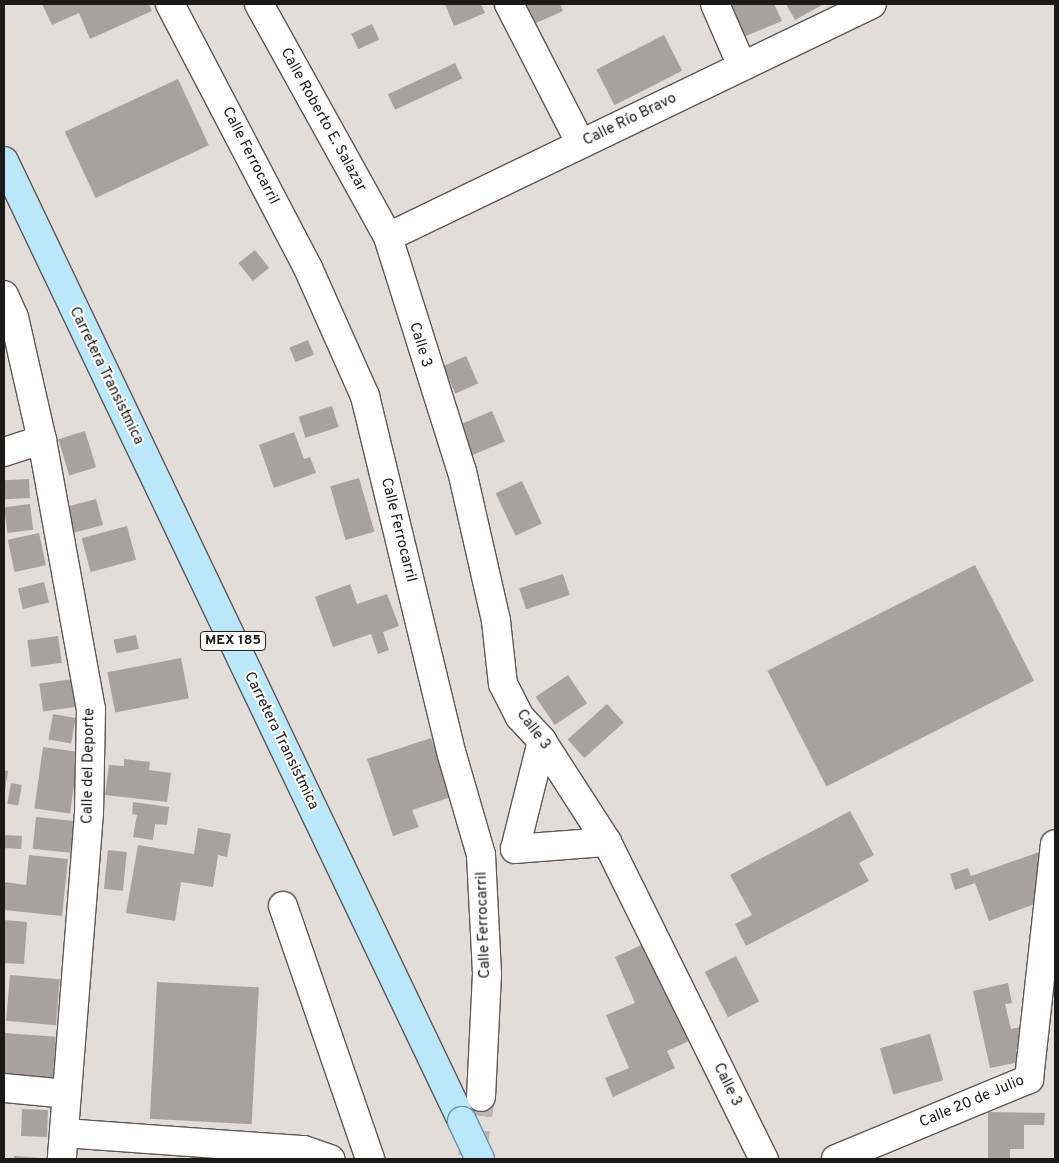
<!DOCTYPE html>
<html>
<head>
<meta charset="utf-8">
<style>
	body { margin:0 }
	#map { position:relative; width:1059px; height:1163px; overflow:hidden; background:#e3ddda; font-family:Overpass,sans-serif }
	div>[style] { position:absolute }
	.building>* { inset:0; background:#a7a29f; transform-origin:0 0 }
	.minor-tunnel>* { height:28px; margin-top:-14px; transform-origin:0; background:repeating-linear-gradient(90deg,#bbb6b3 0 28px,transparent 0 42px) }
	.roads { filter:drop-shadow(1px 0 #5d5856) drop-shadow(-1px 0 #5d5856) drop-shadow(0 1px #5d5856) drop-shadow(0 -1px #5d5856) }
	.minor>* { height:28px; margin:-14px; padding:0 14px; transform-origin:14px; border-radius:14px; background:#fff }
	.major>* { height:28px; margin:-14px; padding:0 14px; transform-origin:14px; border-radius:14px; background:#bbe7fa }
	.bridges { filter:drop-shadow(1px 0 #6695a9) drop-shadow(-1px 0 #6695a9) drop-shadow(0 1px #6695a9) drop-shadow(0 -1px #6695a9) }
	.major-bridge>* { height:28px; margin:-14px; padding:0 14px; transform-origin:14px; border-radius:14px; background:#bbe7fa }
	span { translate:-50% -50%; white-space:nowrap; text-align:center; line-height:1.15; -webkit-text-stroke:4px #fff; paint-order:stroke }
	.shield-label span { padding:1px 4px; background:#fff; border:1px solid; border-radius:4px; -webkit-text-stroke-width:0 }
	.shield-label { font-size:14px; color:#1c1a19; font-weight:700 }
	.street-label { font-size:15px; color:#1c1a19 }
	.frame { position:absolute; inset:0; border:5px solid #1c1a19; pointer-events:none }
</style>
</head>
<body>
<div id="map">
	<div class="building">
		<i style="clip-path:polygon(42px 4px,149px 4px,152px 11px,90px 39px,79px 13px,52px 25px)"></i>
		<i style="clip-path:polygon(445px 4px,481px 4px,485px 13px,454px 26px)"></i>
		<i style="clip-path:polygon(524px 4px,560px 4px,563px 11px,525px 28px)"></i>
		<i style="clip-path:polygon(730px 4px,774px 4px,782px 21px,743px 37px)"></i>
		<i style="clip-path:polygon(786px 4px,822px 4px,822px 5px,795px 20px)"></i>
		<i style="left:372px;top:24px;width:17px;height:23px;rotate:65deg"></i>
		<i style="left:664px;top:35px;width:40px;height:76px;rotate:63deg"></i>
		<i style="left:455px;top:63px;width:17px;height:74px;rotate:65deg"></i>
		<i style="left:178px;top:79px;width:73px;height:125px;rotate:65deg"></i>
		<i style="left:255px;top:250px;width:23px;height:21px;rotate:52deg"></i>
		<i style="left:308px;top:340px;width:16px;height:20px;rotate:68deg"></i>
		<i style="left:466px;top:356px;width:30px;height:25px;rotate:66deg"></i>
		<i style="left:332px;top:406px;width:22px;height:35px;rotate:72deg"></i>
		<i style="left:492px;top:411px;width:33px;height:37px;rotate:67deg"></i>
		<i style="left:85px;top:431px;width:38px;height:28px;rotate:73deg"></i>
		<i style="clip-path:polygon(294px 432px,304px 459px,310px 457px,316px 473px,274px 488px,259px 445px)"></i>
		<i style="left:359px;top:478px;width:56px;height:30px;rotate:74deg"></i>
		<i style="left:29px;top:479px;width:19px;height:25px;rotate:87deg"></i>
		<i style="left:522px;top:481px;width:47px;height:29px;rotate:65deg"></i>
		<i style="left:96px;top:499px;width:27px;height:32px;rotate:75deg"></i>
		<i style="left:30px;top:504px;width:26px;height:26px;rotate:83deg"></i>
		<i style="left:127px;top:526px;width:35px;height:47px;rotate:75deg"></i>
		<i style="left:39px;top:533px;width:33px;height:32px;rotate:78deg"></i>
		<i style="left:975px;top:565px;width:130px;height:233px;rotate:63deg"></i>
		<i style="left:563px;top:574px;width:22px;height:46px;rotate:72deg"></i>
		<i style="left:44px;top:582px;width:21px;height:27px;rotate:76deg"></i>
		<i style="clip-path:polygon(350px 584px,357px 604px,387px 594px,399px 626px,383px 632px,389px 650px,378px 654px,371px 634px,333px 647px,315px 597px)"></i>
		<i style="left:136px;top:635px;width:14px;height:23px;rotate:78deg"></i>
		<i style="left:58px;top:636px;width:27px;height:31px;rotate:82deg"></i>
		<i style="left:181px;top:658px;width:41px;height:75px;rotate:79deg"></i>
		<i style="left:568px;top:675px;width:34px;height:39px;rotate:56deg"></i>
		<i style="left:73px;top:679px;width:28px;height:34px;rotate:82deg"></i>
		<i style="left:607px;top:704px;width:25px;height:53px;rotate:48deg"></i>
		<i style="left:53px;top:714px;width:23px;height:26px;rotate:10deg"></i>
		<i style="clip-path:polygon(431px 738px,451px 797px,412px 810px,419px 827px,393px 836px,367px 759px)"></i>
		<i style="left:43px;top:747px;width:36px;height:62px;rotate:8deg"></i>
		<i style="clip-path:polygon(124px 759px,150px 762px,149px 770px,171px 773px,167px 802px,105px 795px,109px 765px,124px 766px)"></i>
		<i style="clip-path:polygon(4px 770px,8px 771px,5px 790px,4px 789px)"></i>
		<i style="left:11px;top:783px;width:11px;height:21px;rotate:10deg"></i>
		<i style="clip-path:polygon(133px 802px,169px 807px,167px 825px,155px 824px,153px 840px,133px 837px,137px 815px,132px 814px)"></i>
		<i style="clip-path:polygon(850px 811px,874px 855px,859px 863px,869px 881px,746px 946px,735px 924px,752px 915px,730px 875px)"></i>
		<i style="left:36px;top:817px;width:38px;height:32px;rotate:6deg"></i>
		<i style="clip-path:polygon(198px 828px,231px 834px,227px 857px,218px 855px,213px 887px,181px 882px,175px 921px,126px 913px,138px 845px,194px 854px)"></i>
		<i style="left:4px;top:835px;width:18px;height:13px;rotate:3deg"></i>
		<i style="left:108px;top:850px;width:19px;height:39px;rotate:6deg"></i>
		<i style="clip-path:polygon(1045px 850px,1045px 900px,989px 921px,975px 883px,955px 890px,950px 874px,968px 868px,971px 876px)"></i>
		<i style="clip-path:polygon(29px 855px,68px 859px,62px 916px,4px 910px,4px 882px,26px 885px)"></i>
		<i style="clip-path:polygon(4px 920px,27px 922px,24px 964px,4px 963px)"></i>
		<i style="clip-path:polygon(646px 943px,689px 1041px,667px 1051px,675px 1068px,613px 1097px,605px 1078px,629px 1068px,606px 1015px,635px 1003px,615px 957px)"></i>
		<i style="left:736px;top:956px;width:51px;height:35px;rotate:63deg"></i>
		<i style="left:10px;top:975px;width:50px;height:46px;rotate:5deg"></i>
		<i style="left:157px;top:982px;width:102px;height:137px;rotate:3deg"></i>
		<i style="clip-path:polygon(1008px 983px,1012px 1003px,1005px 1004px,1011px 1029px,1025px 1026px,1029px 1046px,1016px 1049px,1019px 1062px,990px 1068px,973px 991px)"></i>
		<i style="left:4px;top:1033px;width:52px;height:47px;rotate:4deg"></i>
		<i style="left:930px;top:1034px;width:48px;height:52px;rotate:74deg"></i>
		<i style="left:22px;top:1109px;width:26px;height:27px;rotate:2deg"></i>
		<i style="clip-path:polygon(988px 1112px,1045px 1113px,1044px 1125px,1024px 1125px,1024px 1149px,1010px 1149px,1010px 1159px,988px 1159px)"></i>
		<i style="clip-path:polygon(14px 1156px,42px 1158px,42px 1159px,14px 1159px)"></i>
	</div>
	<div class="minor-tunnel">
		<i style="left:472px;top:1157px;width:61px;rotate:-81.5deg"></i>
	</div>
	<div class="roads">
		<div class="minor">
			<i style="left:170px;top:4px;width:298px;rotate:62.4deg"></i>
			<i style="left:308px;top:268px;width:140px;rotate:66deg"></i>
			<i style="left:365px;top:396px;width:369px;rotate:76.4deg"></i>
			<i style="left:452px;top:755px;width:104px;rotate:73.8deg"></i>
			<i style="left:481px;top:855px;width:119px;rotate:87.1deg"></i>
			<i style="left:487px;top:974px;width:123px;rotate:92.8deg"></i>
			<i style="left:259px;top:4px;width:266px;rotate:61deg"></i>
			<i style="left:388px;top:237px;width:245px;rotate:72.5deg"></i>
			<i style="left:462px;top:471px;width:154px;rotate:77.2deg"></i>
			<i style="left:496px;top:621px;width:63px;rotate:83.7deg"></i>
			<i style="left:503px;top:684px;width:37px;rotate:63deg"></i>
			<i style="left:520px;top:717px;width:33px;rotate:47deg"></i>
			<i style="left:542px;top:741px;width:120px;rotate:57.2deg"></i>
			<i style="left:607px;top:842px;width:354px;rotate:63.7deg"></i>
			<i style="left:509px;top:4px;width:157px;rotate:62.8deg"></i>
			<i style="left:715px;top:4px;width:68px;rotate:66.5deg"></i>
			<i style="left:388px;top:237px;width:537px;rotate:-25.71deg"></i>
			<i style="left:4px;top:295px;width:24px;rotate:66deg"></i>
			<i style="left:14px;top:317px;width:126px;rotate:77.2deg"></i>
			<i style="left:42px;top:440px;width:273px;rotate:79.7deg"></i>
			<i style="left:91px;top:709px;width:104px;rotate:91.1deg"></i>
			<i style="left:89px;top:813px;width:347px;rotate:94.5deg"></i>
			<i style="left:4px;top:452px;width:40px;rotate:-18deg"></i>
			<i style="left:542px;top:741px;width:111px;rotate:104deg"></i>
			<i style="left:515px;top:849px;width:92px;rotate:-4.4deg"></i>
			<i style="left:283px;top:906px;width:268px;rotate:71deg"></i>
			<i style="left:4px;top:1088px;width:63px;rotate:5.4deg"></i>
			<i style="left:64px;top:1133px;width:241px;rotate:4.1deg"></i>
			<i style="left:304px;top:1150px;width:28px;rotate:19deg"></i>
			<i style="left:836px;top:1159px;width:209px;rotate:-22.5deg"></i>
			<i style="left:1029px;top:1079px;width:236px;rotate:-83.7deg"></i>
		</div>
		<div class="major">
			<i style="left:4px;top:161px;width:1064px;rotate:64.49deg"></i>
		</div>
	</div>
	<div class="bridges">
		<div class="major-bridge">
			<i style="left:462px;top:1121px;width:42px;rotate:64.7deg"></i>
		</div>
	</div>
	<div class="shield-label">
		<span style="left:233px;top:641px">MEX 185</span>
	</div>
	<div class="street-label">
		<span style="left:323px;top:120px;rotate:61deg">Calle Roberto E. Salazar</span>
		<span style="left:630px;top:120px;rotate:-26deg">Calle Río Bravo</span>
		<span style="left:250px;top:156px;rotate:63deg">Calle Ferrocarril</span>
		<span style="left:420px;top:345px;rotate:73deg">Calle 3</span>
		<span style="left:106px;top:376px;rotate:64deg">Carretera Transistmica</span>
		<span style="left:398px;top:530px;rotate:76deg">Calle Ferrocarril</span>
		<span style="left:533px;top:730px;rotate:53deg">Calle 3</span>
		<span style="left:281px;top:741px;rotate:64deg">Carretera Transistmica</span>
		<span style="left:89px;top:766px;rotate:-89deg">Calle del Deporte</span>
		<span style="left:484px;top:925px;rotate:-92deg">Calle Ferrocarril</span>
		<span style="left:727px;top:1085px;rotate:64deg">Calle 3</span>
		<span style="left:972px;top:1102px;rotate:-23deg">Calle 20 de Julio</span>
	</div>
	<div class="frame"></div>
</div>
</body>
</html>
